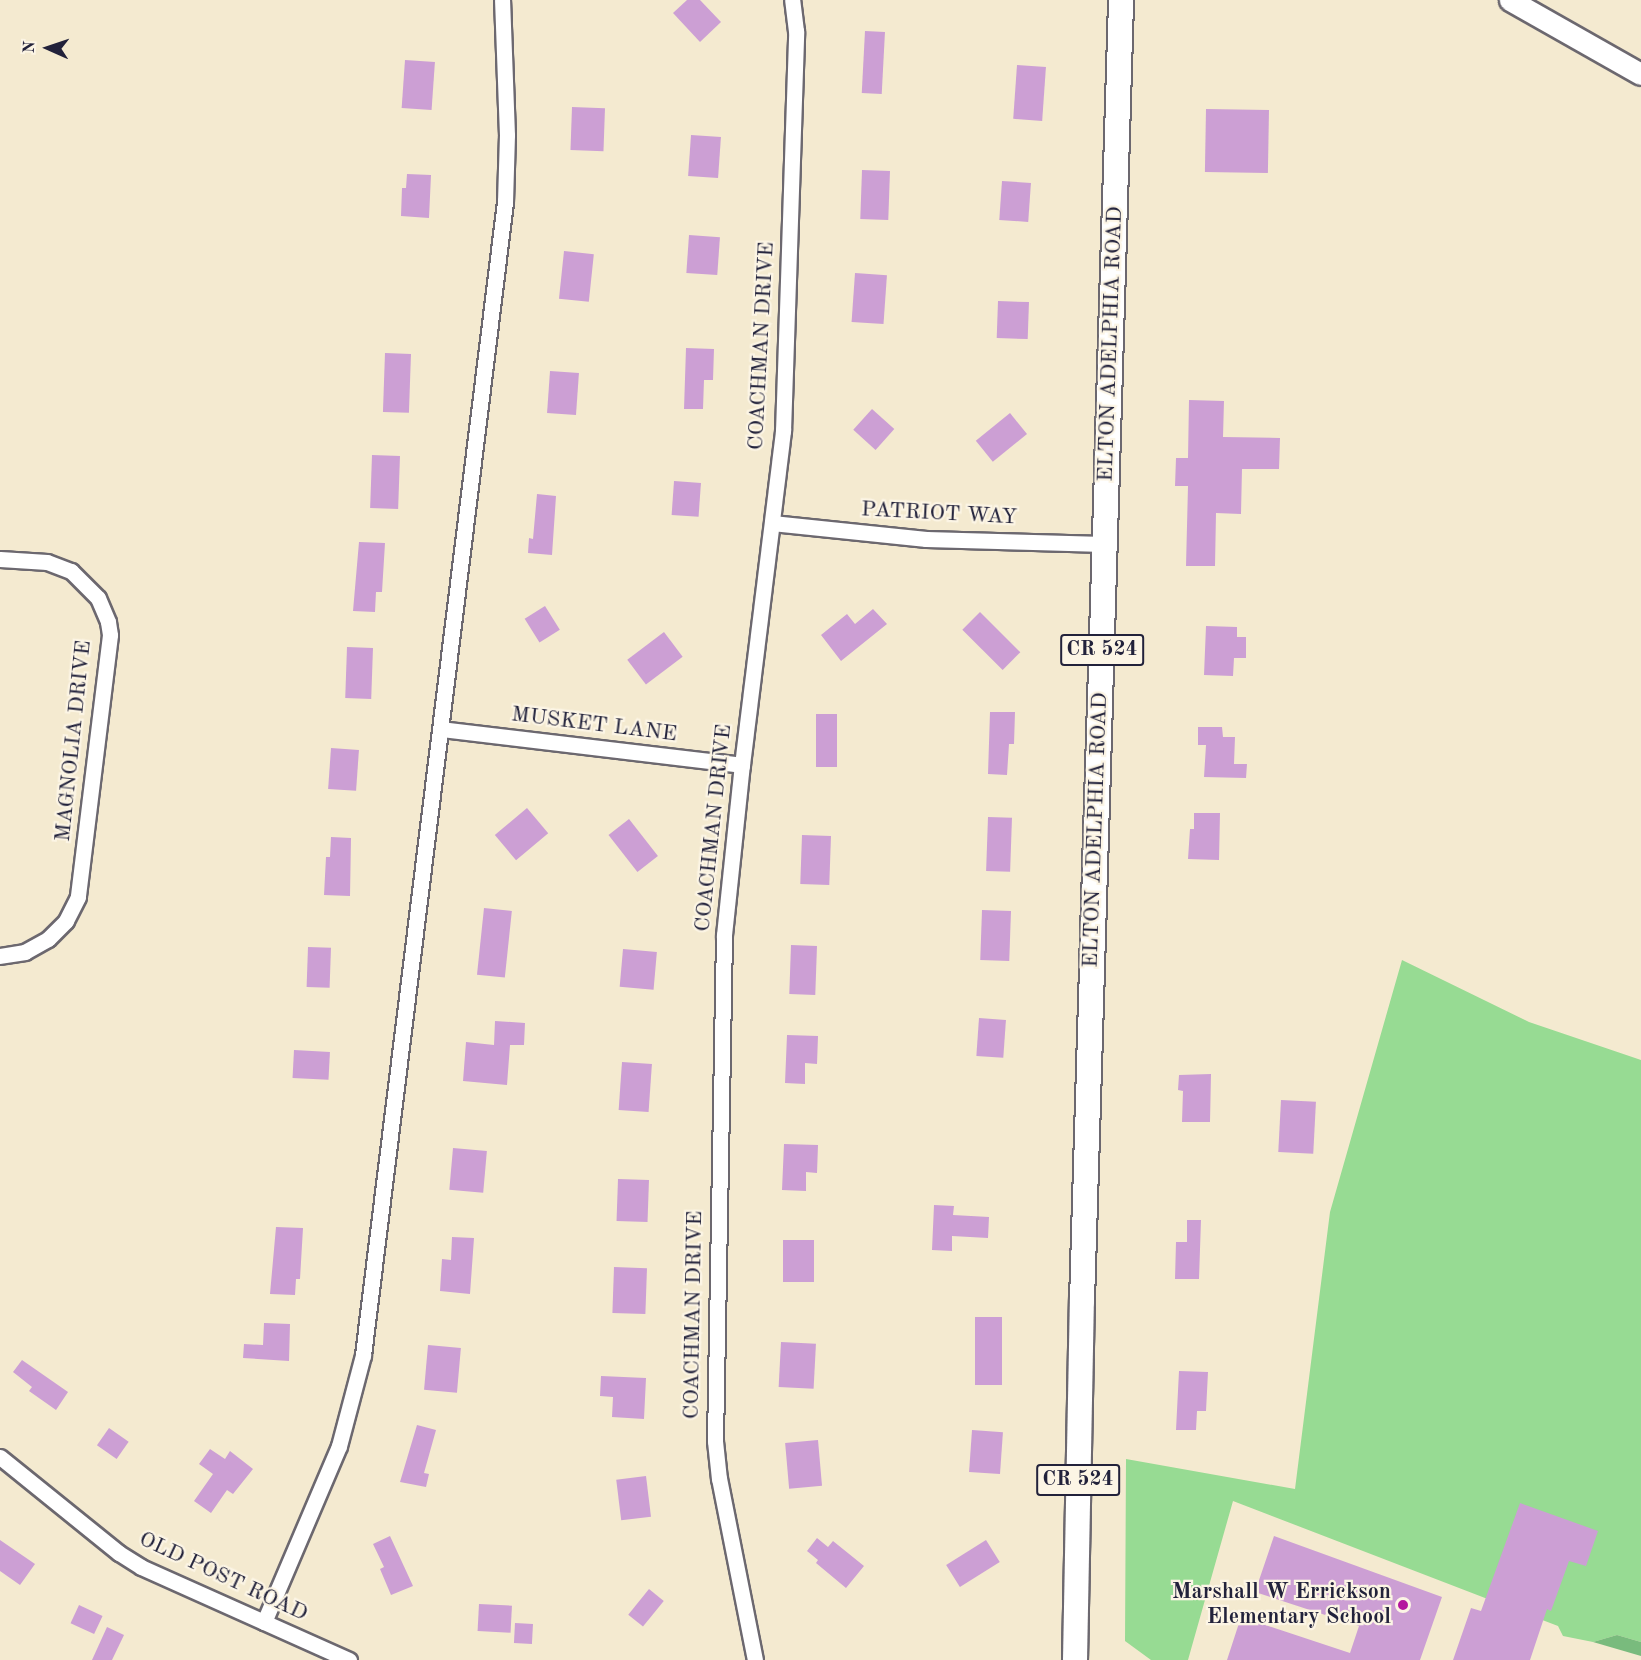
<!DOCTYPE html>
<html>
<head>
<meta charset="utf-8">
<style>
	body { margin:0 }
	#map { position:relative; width:1641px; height:1660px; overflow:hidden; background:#f4ead0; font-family:"Old Standard TT",serif }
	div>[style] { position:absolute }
	.green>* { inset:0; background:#97db93 }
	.forest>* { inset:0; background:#79bb7d }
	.building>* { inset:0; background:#cc9fd4; transform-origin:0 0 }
	.roads { filter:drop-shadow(2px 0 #6c686f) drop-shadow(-2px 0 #6c686f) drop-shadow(0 2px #6c686f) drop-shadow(0 -2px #6c686f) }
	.street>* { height:15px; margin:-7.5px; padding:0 7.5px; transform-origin:7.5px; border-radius:7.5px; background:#fff }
	.secondary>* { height:21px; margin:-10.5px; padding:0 10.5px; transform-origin:10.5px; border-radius:10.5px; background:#fff }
	.primary>* { height:24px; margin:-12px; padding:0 12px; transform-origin:12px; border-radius:12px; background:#fff }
	.dots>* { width:16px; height:16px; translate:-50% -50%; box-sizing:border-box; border:3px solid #fcf5e5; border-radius:50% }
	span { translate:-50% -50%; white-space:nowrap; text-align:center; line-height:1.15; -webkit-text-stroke:4.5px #fcf5e5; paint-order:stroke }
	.shield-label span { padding:2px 4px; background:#fcf5e5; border:2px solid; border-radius:4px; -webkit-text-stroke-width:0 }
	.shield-label { font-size:21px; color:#22223b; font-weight:700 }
	.street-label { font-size:22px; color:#22223b }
	.poi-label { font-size:22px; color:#22223b; font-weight:700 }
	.right { translate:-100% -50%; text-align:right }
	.north { position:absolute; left:18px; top:18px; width:60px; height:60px; -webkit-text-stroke:4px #fcf5e5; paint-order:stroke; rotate:273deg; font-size:16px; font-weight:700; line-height:24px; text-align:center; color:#22223b }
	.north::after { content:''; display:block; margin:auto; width:21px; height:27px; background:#22223b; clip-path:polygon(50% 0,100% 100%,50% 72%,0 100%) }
</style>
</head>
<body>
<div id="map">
	<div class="green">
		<i style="clip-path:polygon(1402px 960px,1529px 1022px,1641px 1060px,1641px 1642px,1617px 1635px,1593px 1642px,1563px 1636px,1558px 1626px,1233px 1501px,1188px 1660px,1151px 1660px,1125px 1641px,1126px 1459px,1295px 1489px,1330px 1212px)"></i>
	</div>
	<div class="forest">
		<i style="clip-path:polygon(1617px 1635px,1641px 1642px,1641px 1656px,1593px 1642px)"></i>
	</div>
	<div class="building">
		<i style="clip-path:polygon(687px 0,700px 0,721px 22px,700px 42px,673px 13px)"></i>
		<i style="left:865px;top:31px;width:20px;height:62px;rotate:3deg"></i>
		<i style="left:405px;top:60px;width:30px;height:48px;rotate:4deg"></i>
		<i style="left:1017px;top:65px;width:29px;height:54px;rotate:4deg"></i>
		<i style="left:572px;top:107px;width:33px;height:43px;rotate:2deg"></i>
		<i style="left:1206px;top:109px;width:63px;height:63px;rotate:1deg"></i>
		<i style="left:691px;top:135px;width:30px;height:41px;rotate:4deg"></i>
		<i style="left:862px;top:170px;width:28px;height:49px;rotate:2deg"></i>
		<i style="clip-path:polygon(407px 174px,431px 175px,429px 218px,401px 216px,402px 188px,406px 188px)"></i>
		<i style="left:1002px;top:181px;width:29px;height:39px;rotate:4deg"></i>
		<i style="left:689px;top:235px;width:31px;height:38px;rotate:4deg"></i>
		<i style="left:564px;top:251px;width:30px;height:48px;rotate:6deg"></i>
		<i style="left:855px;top:273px;width:32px;height:49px;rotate:4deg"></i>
		<i style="left:998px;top:301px;width:31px;height:37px;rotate:2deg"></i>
		<i style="clip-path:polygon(686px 348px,714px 349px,713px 380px,704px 380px,703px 409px,684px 409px)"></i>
		<i style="left:385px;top:353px;width:26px;height:59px;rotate:2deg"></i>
		<i style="left:550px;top:371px;width:29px;height:42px;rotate:4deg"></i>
		<i style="clip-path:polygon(1189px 400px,1224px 401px,1223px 437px,1280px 438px,1279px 469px,1242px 469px,1241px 514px,1216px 513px,1215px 566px,1186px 566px,1188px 486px,1175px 486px,1176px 458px,1188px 458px)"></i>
		<i style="left:872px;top:409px;width:30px;height:28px;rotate:42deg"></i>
		<i style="left:1010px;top:413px;width:27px;height:44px;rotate:51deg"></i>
		<i style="left:372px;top:455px;width:28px;height:53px;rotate:2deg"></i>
		<i style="left:674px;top:481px;width:27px;height:34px;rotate:4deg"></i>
		<i style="clip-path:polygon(537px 494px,556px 496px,552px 555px,528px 553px,529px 538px,533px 539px)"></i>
		<i style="clip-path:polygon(359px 542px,385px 543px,382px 592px,376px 592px,375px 612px,353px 611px)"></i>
		<i style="left:545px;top:606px;width:28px;height:24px;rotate:58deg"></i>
		<i style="clip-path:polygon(873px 609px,887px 624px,841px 661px,821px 635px,847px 614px,855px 624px)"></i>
		<i style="left:980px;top:612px;width:57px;height:25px;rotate:45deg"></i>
		<i style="clip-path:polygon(1206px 626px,1237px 627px,1237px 637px,1246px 637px,1246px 658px,1234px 658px,1233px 676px,1204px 675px)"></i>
		<i style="left:664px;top:632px;width:31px;height:46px;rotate:53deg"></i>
		<i style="left:347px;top:647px;width:26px;height:51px;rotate:2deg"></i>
		<i style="clip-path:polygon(990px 712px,1015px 712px,1014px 744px,1009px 744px,1007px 775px,988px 774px)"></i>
		<i style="left:816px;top:714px;width:21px;height:53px"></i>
		<i style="clip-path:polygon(1198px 727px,1222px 727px,1223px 737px,1235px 737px,1234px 764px,1247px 764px,1246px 778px,1204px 777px,1206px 745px,1198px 745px)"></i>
		<i style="left:331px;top:748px;width:28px;height:41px;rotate:4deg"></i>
		<i style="left:527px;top:808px;width:33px;height:42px;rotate:50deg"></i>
		<i style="clip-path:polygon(1194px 813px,1220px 813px,1219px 860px,1188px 859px,1190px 829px,1194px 829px)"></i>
		<i style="left:988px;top:817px;width:24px;height:54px;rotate:2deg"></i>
		<i style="left:629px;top:819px;width:47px;height:26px;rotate:52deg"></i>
		<i style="left:802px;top:835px;width:29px;height:49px;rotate:2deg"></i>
		<i style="clip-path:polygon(331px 837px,351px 838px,350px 896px,324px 895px,326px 857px,330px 857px)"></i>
		<i style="left:484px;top:908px;width:28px;height:67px;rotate:6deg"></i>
		<i style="left:982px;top:910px;width:29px;height:50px;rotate:2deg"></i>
		<i style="left:791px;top:945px;width:26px;height:49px;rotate:2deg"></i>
		<i style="left:308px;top:947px;width:23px;height:40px;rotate:2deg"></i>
		<i style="left:623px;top:949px;width:34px;height:38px;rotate:5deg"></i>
		<i style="left:979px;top:1018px;width:27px;height:38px;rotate:4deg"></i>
		<i style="clip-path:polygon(495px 1021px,525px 1023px,524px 1045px,510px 1045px,507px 1085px,463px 1081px,466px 1042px,494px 1045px)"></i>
		<i style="clip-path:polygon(787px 1035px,818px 1036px,817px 1064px,805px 1063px,805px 1084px,785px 1083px)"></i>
		<i style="left:294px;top:1050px;width:36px;height:28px;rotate:3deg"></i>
		<i style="left:622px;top:1062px;width:30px;height:48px;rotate:4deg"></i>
		<i style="clip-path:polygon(1211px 1074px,1210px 1122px,1182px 1122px,1183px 1091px,1178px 1090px,1179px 1075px)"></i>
		<i style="left:1281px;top:1100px;width:35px;height:52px;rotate:3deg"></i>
		<i style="clip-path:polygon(784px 1144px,818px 1145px,817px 1173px,806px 1172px,806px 1191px,782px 1190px)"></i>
		<i style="left:453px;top:1148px;width:34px;height:42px;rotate:5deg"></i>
		<i style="left:618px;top:1179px;width:31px;height:42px;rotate:2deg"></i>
		<i style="clip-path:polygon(934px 1205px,954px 1206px,953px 1215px,989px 1217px,988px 1238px,952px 1236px,952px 1251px,932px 1250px)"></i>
		<i style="clip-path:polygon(1187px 1220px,1201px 1220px,1199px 1279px,1175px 1279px,1176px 1242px,1187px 1242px)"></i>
		<i style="clip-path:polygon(276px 1227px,303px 1228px,300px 1279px,296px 1279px,295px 1295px,270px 1294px)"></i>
		<i style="clip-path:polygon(452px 1237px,474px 1238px,470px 1294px,440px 1291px,442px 1259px,451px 1260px)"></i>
		<i style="left:783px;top:1240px;width:31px;height:42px"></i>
		<i style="left:614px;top:1267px;width:33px;height:46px;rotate:2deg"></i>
		<i style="left:975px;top:1317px;width:27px;height:68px"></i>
		<i style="clip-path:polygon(264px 1323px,290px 1324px,289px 1361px,243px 1358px,244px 1344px,263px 1345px)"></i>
		<i style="left:781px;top:1342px;width:35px;height:45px;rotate:3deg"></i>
		<i style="left:428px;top:1345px;width:33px;height:45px;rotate:5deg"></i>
		<i style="clip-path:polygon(22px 1360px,68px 1392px,56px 1410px,29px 1391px,32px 1387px,13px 1372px)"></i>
		<i style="clip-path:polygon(1179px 1371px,1208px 1372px,1206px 1411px,1197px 1411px,1196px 1430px,1176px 1430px)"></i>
		<i style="clip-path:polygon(601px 1376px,646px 1378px,644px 1419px,612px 1417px,613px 1397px,600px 1396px)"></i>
		<i style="clip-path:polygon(417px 1425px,436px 1430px,424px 1473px,429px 1474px,426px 1487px,400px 1482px)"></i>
		<i style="left:109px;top:1428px;width:24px;height:21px;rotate:35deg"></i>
		<i style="left:972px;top:1430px;width:31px;height:42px;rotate:4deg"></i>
		<i style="left:818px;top:1440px;width:46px;height:33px;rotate:85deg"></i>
		<i style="clip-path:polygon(210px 1449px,225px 1459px,230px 1451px,253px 1469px,233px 1494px,227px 1490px,211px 1513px,194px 1501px,213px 1474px,199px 1464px)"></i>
		<i style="left:646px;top:1476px;width:41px;height:30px;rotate:83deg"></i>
		<i style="clip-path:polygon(1520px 1503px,1598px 1531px,1586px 1566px,1569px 1561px,1551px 1611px,1547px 1609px,1530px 1660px,1453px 1660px,1471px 1608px,1481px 1611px)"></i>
		<i style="clip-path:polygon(390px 1536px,413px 1586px,391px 1595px,380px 1569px,384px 1567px,373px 1544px)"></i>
		<i style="clip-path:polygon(1274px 1536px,1442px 1597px,1420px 1660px,1227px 1660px,1241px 1617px,1350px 1653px,1359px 1626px,1255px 1592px)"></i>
		<i style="clip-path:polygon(817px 1538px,828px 1547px,833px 1541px,864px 1566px,846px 1588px,816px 1563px,818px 1560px,807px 1551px)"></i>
		<i style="clip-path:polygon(0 1540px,35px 1564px,20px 1585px,0 1571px)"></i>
		<i style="left:986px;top:1540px;width:26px;height:47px;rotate:58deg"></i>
		<i style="left:649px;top:1589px;width:19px;height:33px;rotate:39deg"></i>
		<i style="left:479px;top:1604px;width:33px;height:27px;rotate:3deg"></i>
		<i style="left:79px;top:1605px;width:26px;height:20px;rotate:25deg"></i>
		<i style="left:515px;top:1623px;width:18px;height:20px;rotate:3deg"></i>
		<i style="clip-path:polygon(107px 1627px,124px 1635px,112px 1660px,92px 1660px)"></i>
	</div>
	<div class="roads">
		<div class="street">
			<i style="left:772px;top:523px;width:155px;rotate:5.9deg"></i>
			<i style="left:926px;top:539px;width:178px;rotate:1.6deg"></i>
			<i style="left:0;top:559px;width:47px;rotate:3.7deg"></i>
			<i style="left:47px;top:562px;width:26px;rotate:21deg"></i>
			<i style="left:71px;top:571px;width:38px;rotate:45deg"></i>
			<i style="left:98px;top:598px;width:26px;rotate:67deg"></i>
			<i style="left:108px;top:622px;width:13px;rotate:81deg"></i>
			<i style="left:110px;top:635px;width:264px;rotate:97deg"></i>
			<i style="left:78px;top:897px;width:27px;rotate:117deg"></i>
			<i style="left:66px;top:921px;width:25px;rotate:135deg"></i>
			<i style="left:48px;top:939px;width:26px;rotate:151deg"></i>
			<i style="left:25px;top:952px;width:25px;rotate:171deg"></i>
			<i style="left:441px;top:729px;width:303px;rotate:6.8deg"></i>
			<i style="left:0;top:1457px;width:153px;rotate:38.9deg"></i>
			<i style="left:119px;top:1553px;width:26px;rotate:32deg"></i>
			<i style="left:141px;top:1567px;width:228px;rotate:24.1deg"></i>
			<i style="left:264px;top:1622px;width:191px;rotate:-66.9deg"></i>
			<i style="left:339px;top:1446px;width:94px;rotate:-75.2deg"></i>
			<i style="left:363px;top:1355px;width:1162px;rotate:-82.98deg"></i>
			<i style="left:505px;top:202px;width:67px;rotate:-88.3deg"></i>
			<i style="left:507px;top:135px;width:135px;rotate:-92.1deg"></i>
			<i style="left:755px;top:1660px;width:185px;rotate:-101.2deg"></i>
			<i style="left:719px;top:1479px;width:38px;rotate:-96deg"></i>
			<i style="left:715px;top:1441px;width:506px;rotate:-88.98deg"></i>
			<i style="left:724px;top:935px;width:171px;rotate:-84deg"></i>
			<i style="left:742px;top:765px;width:337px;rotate:-83deg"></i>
			<i style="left:783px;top:431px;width:400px;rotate:-88.1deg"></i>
			<i style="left:796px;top:31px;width:31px;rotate:-97deg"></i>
		</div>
		<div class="secondary">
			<i style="left:1510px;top:0;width:150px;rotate:29.5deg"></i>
		</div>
		<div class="primary">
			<i style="left:1075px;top:1660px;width:359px;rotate:-88.9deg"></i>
			<i style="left:1082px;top:1301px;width:1302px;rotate:-88.28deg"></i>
		</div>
	</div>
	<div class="dots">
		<i style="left:1403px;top:1605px;background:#b5179e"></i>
	</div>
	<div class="shield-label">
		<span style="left:1102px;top:650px">CR 524</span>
		<span style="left:1078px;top:1480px">CR 524</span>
	</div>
	<div class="street-label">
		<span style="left:1111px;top:344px;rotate:-88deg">ELTON ADELPHIA ROAD</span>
		<span style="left:762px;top:346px;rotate:-87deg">COACHMAN DRIVE</span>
		<span style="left:939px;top:514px;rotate:3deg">PATRIOT WAY</span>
		<span style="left:594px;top:725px;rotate:7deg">MUSKET LANE</span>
		<span style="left:74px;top:741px;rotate:-84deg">MAGNOLIA DRIVE</span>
		<span style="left:714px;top:828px;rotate:-84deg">COACHMAN DRIVE</span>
		<span style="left:1096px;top:830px;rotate:-88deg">ELTON ADELPHIA ROAD</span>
		<span style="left:694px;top:1315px;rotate:-89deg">COACHMAN DRIVE</span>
		<span style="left:223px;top:1577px;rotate:25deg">OLD POST ROAD</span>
	</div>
	<div class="poi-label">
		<span class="right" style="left:1391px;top:1605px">Marshall W Errickson<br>Elementary School</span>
	</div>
	<div class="north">N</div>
</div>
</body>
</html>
